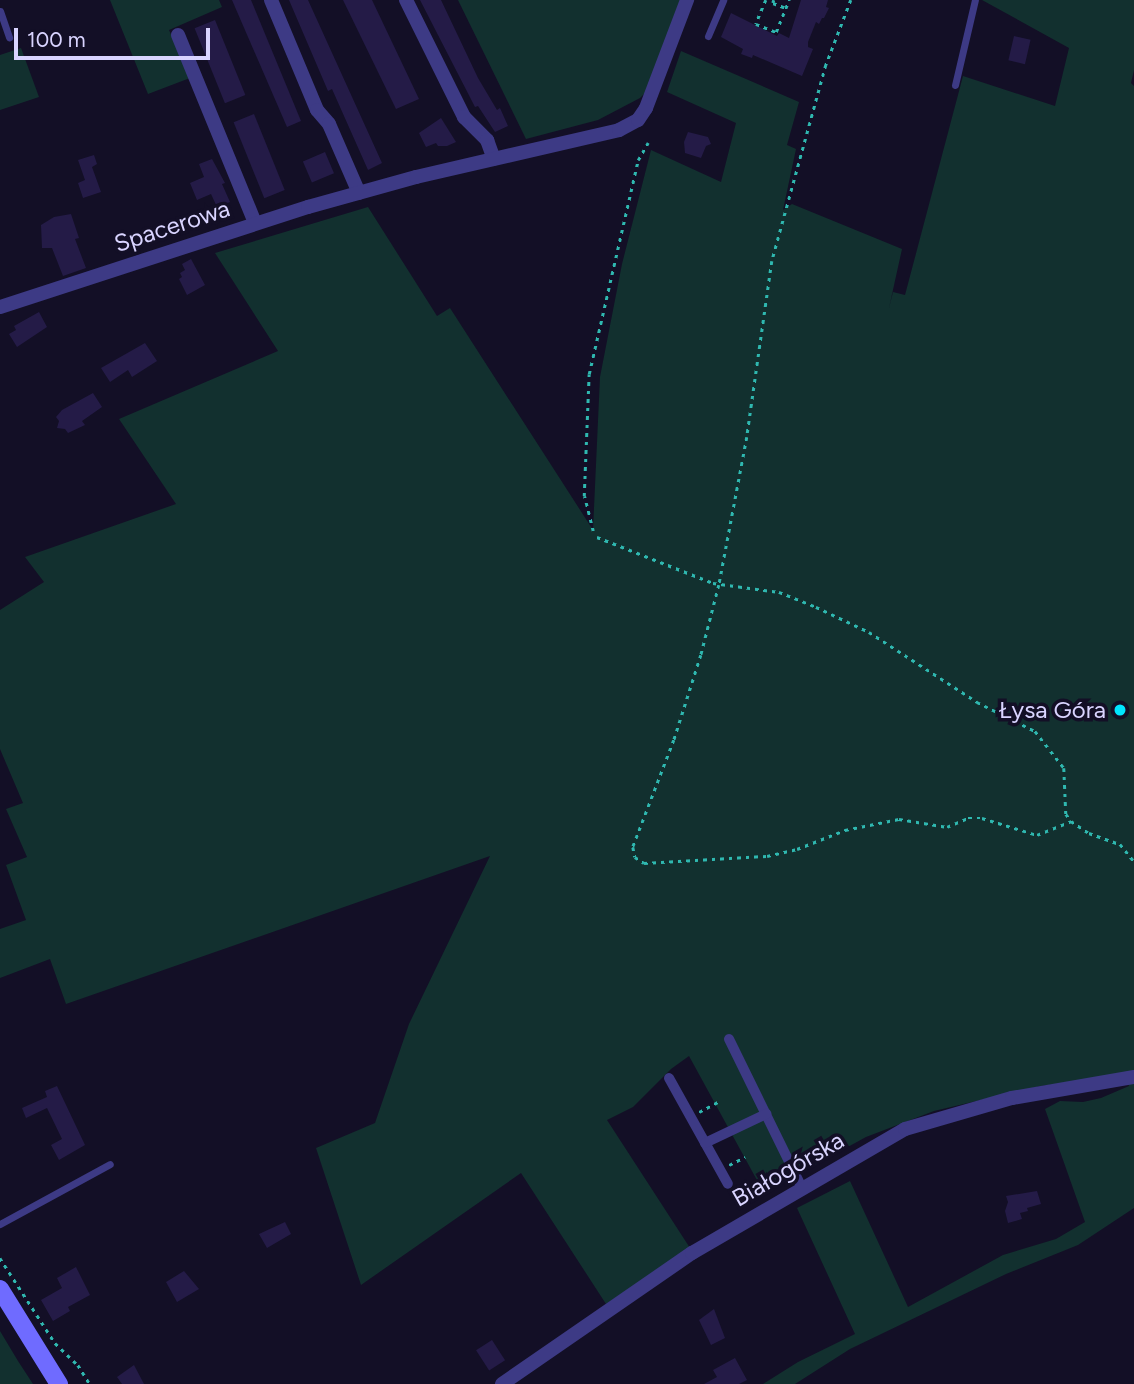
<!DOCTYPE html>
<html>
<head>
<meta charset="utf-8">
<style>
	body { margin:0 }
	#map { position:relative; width:1134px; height:1384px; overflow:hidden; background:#130f26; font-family:Figtree,sans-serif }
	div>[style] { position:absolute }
	.green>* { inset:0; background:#12302f }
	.building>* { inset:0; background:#241b47; transform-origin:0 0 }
	.path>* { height:2.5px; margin-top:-1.25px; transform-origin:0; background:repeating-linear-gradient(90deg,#2fb8b0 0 3.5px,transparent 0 8.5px) }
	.service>* { height:7px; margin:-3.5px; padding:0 3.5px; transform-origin:3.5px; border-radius:3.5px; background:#3d3a85 }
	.pedestrian>* { height:10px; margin:-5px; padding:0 5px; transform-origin:5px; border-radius:5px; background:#3d3a85 }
	.minor>* { height:14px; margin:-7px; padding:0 7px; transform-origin:7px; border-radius:7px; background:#3d3a85 }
	.secondary>* { height:18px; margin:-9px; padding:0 9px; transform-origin:9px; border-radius:9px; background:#6f6bff }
	.dots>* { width:19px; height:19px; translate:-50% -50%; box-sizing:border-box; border:4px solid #130f26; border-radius:50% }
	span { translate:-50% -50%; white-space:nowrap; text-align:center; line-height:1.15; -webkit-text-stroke:7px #130f26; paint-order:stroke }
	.street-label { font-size:24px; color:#d9d4ff }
	.poi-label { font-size:24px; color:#d9d4ff }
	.right { translate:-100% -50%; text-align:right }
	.scale { position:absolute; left:14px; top:28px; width:196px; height:32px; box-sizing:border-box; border:4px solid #d9d4ff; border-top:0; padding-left:9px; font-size:21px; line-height:24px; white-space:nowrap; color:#d9d4ff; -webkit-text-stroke:5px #130f26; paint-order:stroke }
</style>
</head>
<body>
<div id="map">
	<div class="green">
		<i style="clip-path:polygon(110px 0,219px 0,222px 7px,169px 30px,190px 78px,148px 94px)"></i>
		<i style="clip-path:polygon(458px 0,684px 0,654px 84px,640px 98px,598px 120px,526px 139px)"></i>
		<i style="clip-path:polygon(982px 0,1134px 0,1134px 70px,1131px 83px,1134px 86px,1134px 1208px,1078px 1245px,1006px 1274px,850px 1349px,795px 1384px,763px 1384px,798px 1362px,855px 1334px,797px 1208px,850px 1181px,908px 1307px,1003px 1255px,1056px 1239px,1085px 1222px,1045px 1109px,1060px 1101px,1083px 1102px,1101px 1098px,1129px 1086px,1124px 1075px,1041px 1086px,934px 1111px,866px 1137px,764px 1193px,689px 1056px,671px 1069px,633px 1107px,607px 1120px,690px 1248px,606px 1304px,521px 1173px,361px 1285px,316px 1148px,375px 1123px,409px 1024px,490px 856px,66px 1004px,50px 959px,0 978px,0 929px,26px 920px,6px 865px,27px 857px,6px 809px,23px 803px,0 749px,0 610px,44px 582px,25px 557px,176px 504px,119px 419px,278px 351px,215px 253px,368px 207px,437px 316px,450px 308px,593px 530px,600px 377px,622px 264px,651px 150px,721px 182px,736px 123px,667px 92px,681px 51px,799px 102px,787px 145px,796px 149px,783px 210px,792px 204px,902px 249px,889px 308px,893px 292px,905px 295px,963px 76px,1055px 106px,1069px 48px)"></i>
		<i style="clip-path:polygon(21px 48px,39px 97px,0 110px,0 55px)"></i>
		<i style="clip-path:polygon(0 1331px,18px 1361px,33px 1384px,0 1384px)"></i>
	</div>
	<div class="building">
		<i style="clip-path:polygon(232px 0,251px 0,301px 121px,287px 127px)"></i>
		<i style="clip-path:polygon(289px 0,308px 0,382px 163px,368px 170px,332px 89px,328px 91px)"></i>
		<i style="clip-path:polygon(343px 0,372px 0,419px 99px,396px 109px)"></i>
		<i style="clip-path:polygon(420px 0,441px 0,478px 78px,497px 110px,500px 108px,508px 126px,495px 132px,478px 106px,475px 107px)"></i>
		<i style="clip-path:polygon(801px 0,828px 0,826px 7px,829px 8px,824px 18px,822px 18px,819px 24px,816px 22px,808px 42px,808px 47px,813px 49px,802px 76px,753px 55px,752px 58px,741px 54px,743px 49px,721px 37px,731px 13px,777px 36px,779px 33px,789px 38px)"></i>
		<i style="left:215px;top:20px;width:81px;height:22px;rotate:68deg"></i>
		<i style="left:1014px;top:36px;width:17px;height:25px;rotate:13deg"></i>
		<i style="left:254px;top:114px;width:82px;height:22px;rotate:68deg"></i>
		<i style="clip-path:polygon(441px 118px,456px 142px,447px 146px,438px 146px,436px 143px,426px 147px,419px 133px)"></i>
		<i style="clip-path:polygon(688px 132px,708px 137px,711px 144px,706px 146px,701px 158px,685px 153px,684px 142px)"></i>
		<i style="left:325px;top:152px;width:23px;height:24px;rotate:67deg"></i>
		<i style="clip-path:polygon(94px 155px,97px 164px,92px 167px,101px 192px,83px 198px,78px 183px,85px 180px,78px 160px)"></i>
		<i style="clip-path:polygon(212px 159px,225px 183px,222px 184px,230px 202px,217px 207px,211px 194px,197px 200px,190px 183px,204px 177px,199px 164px)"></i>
		<i style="clip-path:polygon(71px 214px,79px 238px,75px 239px,86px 268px,63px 276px,52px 248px,42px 248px,41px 225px,54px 217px)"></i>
		<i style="clip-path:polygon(191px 259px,205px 285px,187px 295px,179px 279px,182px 277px,180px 273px,185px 270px,182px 264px)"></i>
		<i style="clip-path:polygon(39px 312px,47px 327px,17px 347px,9px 334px,16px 330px,14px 326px)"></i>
		<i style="clip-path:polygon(145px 343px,157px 361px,132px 377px,128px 370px,110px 382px,101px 368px)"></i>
		<i style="clip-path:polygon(93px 393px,102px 407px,82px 421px,85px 425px,68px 433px,65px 429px,57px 428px,59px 421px,56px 417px,62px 410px)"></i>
		<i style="clip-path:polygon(57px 1086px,85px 1145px,59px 1160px,51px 1145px,62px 1139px,47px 1108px,26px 1118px,22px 1108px,47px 1097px,45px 1091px)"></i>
		<i style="clip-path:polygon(1037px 1191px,1041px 1204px,1027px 1208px,1028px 1211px,1020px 1213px,1022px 1219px,1008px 1223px,1005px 1211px,1008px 1202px,1006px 1196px)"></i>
		<i style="clip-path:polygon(285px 1222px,291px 1234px,267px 1248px,259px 1234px)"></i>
		<i style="clip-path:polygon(76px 1267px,90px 1295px,68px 1307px,70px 1311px,53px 1321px,41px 1300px,62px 1288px,57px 1278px)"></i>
		<i style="clip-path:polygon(184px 1271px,199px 1289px,177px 1302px,166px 1282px)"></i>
		<i style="clip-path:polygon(714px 1309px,725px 1338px,711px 1345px,699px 1320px)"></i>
		<i style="left:492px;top:1340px;width:24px;height:19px;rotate:57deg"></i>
		<i style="clip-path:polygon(735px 1358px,747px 1380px,739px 1384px,704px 1384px,717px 1377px,713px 1370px)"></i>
		<i style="clip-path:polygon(134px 1365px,144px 1384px,122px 1384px,117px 1377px)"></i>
	</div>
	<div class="path">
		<i style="left:766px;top:0;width:26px;rotate:113deg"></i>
		<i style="left:756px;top:24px;width:22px;rotate:22deg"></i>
		<i style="left:776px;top:32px;width:35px;rotate:-68deg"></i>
		<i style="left:774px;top:0;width:3px;rotate:108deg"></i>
		<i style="left:773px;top:3px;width:14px;rotate:21deg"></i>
		<i style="left:851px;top:0;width:70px;rotate:111deg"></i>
		<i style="left:826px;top:65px;width:203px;rotate:105.4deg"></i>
		<i style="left:772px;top:261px;width:178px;rotate:98.1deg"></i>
		<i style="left:747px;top:437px;width:151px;rotate:100.7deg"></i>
		<i style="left:719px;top:585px;width:72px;rotate:104.4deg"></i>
		<i style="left:701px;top:655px;width:89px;rotate:107.6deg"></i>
		<i style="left:674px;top:740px;width:115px;rotate:111deg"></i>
		<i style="left:633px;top:847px;width:10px;rotate:79deg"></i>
		<i style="left:635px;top:857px;width:11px;rotate:34deg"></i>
		<i style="left:644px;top:863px;width:123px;rotate:-3.3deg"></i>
		<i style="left:767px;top:856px;width:31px;rotate:-13deg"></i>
		<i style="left:797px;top:849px;width:52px;rotate:-21.6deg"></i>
		<i style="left:845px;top:830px;width:55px;rotate:-11.5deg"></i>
		<i style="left:899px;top:819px;width:49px;rotate:9.5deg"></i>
		<i style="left:947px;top:827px;width:23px;rotate:-23deg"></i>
		<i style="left:968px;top:818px;width:14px"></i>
		<i style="left:982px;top:818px;width:58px;rotate:17.2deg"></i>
		<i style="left:1037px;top:835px;width:37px;rotate:-22deg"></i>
		<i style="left:593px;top:531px;width:36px;rotate:-104deg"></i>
		<i style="left:584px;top:496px;width:122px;rotate:-87.7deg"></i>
		<i style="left:589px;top:374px;width:220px;rotate:-77.1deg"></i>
		<i style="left:638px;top:160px;width:20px;rotate:-60deg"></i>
		<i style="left:597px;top:537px;width:125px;rotate:21.6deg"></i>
		<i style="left:713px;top:583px;width:67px;rotate:7.8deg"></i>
		<i style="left:779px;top:592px;width:40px;rotate:22deg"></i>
		<i style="left:816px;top:607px;width:59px;rotate:25.3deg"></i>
		<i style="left:869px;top:632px;width:129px;rotate:32.9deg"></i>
		<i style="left:977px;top:702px;width:65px;rotate:26.6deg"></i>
		<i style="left:1035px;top:731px;width:47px;rotate:51.9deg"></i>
		<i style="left:1064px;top:768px;width:46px;rotate:87.5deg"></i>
		<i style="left:1066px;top:814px;width:9px;rotate:54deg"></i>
		<i style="left:1071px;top:821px;width:22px;rotate:34deg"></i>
		<i style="left:1089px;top:833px;width:33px;rotate:20deg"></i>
		<i style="left:1120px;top:844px;width:22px;rotate:51deg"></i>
		<i style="left:699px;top:1112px;width:21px;rotate:-28deg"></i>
		<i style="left:729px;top:1165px;width:18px;rotate:-27deg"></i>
		<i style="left:0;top:1258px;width:101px;rotate:57.1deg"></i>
		<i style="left:55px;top:1343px;width:32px;rotate:44deg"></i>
		<i style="left:78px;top:1365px;width:22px;rotate:58deg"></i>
	</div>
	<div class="service">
		<i style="left:0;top:11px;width:28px;rotate:71deg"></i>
		<i style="left:708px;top:36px;width:39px;rotate:-67deg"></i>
		<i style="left:955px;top:85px;width:87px;rotate:-76.8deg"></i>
		<i style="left:0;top:1224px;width:125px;rotate:-28.6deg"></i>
	</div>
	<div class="pedestrian">
		<i style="left:729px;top:1039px;width:166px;rotate:63.9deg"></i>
		<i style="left:669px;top:1078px;width:121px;rotate:60.9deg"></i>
		<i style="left:705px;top:1143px;width:68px;rotate:-25.4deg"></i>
	</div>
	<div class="minor">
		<i style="left:271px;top:0;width:119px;rotate:67.3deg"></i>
		<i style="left:317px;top:110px;width:18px;rotate:49deg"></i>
		<i style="left:329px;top:124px;width:75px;rotate:66.5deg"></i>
		<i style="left:406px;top:0;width:131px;rotate:63.6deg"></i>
		<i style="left:464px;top:117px;width:33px;rotate:45deg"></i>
		<i style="left:487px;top:140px;width:20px;rotate:70deg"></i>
		<i style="left:178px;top:35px;width:203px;rotate:67.7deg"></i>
		<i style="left:0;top:307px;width:324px;rotate:-18deg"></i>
		<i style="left:308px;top:207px;width:112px;rotate:-15.5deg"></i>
		<i style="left:416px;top:177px;width:208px;rotate:-13deg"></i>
		<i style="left:619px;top:130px;width:21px;rotate:-28deg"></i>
		<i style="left:638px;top:120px;width:14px;rotate:-56deg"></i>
		<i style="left:646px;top:108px;width:116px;rotate:-69.2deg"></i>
		<i style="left:502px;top:1384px;width:231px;rotate:-34.6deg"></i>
		<i style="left:692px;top:1253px;width:246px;rotate:-30.2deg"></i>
		<i style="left:905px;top:1129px;width:111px;rotate:-16.2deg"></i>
		<i style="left:1012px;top:1098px;width:124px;rotate:-9.8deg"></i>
	</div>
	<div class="secondary">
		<i style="left:0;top:1289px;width:112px;rotate:58.2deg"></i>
	</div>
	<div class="dots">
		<i style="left:1120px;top:710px;background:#00e5ff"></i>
	</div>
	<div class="street-label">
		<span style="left:172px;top:226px;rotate:-18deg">Spacerowa</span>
		<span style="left:788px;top:1169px;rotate:-30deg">Białogórska</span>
	</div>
	<div class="poi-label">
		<span class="right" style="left:1106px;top:710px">Łysa Góra</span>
	</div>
	<div class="scale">100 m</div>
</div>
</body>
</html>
